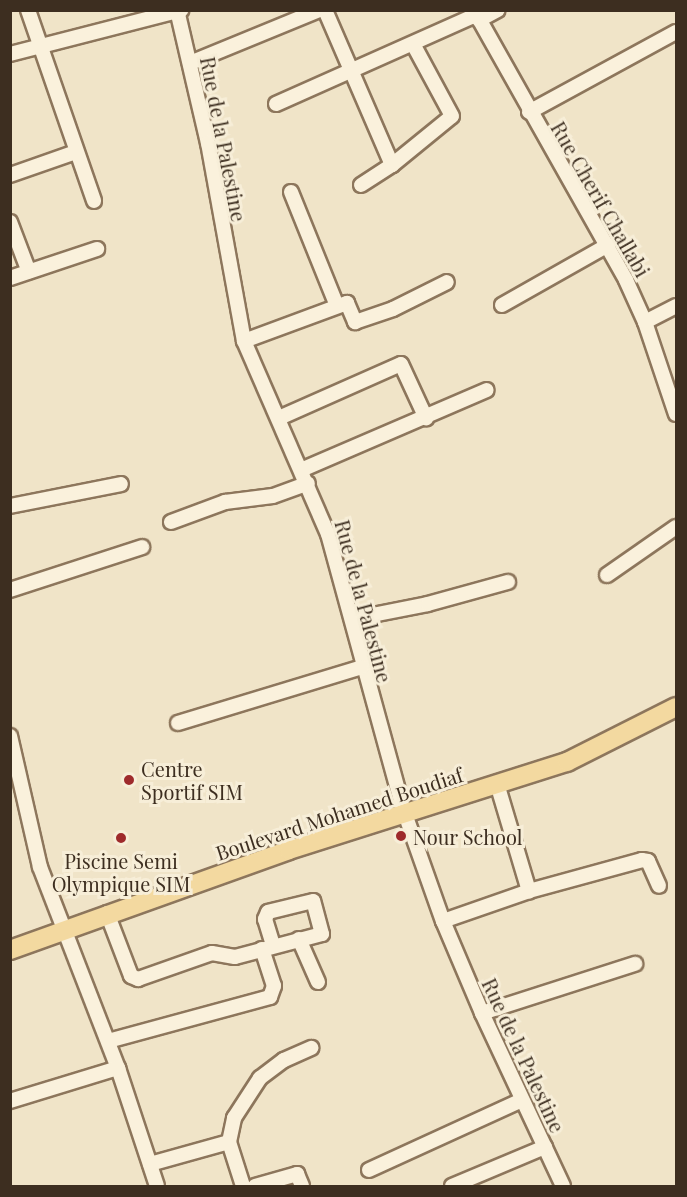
<!DOCTYPE html>
<html>
<head>
<meta charset="utf-8">
<style>
	body { margin:0 }
	#map { position:relative; width:687px; height:1197px; overflow:hidden; background:#f0e4c8; font-family:"Playfair Display",serif }
	div>[style] { position:absolute }
	.roads { filter:drop-shadow(2px 0 #8d765c) drop-shadow(-2px 0 #8d765c) drop-shadow(0 2px #8d765c) drop-shadow(0 -2px #8d765c) }
	.minor>* { height:14px; margin:-7px; padding:0 7px; transform-origin:7px; border-radius:7px; background:#faf1dc }
	.major>* { height:18px; margin:-9px; padding:0 9px; transform-origin:9px; border-radius:9px; background:#f3d9a0 }
	.dots>* { width:16px; height:16px; translate:-50% -50%; box-sizing:border-box; border:3px solid #f7eed8; border-radius:50% }
	span { translate:-50% -50%; white-space:nowrap; text-align:center; line-height:1.15; -webkit-text-stroke:6px #f7eed8; paint-order:stroke }
	.street-label { font-size:20px; color:#3d2e20 }
	.poi-label { font-size:20px; color:#3d2e20 }
	.left { translate:0 -50%; text-align:left }
	.frame { position:absolute; inset:0; border:12px solid #3d2e20; pointer-events:none }
</style>
</head>
<body>
<div id="map">
	<div class="roads">
		<div class="minor">
			<i style="left:28px;top:10px;width:202px;rotate:70.9deg"></i>
			<i style="left:177px;top:10px;width:137px;rotate:76.9deg"></i>
			<i style="left:208px;top:143px;width:201px;rotate:79.7deg"></i>
			<i style="left:244px;top:341px;width:210px;rotate:66.5deg"></i>
			<i style="left:328px;top:534px;width:287px;rotate:74.7deg"></i>
			<i style="left:404px;top:811px;width:117px;rotate:70.5deg"></i>
			<i style="left:443px;top:921px;width:100px;rotate:67deg"></i>
			<i style="left:482px;top:1013px;width:191px;rotate:64.9deg"></i>
			<i style="left:325px;top:10px;width:169px;rotate:66.6deg"></i>
			<i style="left:474px;top:10px;width:310px;rotate:60.6deg"></i>
			<i style="left:626px;top:280px;width:46px;rotate:65.7deg"></i>
			<i style="left:645px;top:322px;width:97px;rotate:71.4deg"></i>
			<i style="left:479px;top:20px;width:21px;rotate:-28deg"></i>
			<i style="left:10px;top:54px;width:177px;rotate:-14.4deg"></i>
			<i style="left:190px;top:63px;width:139px;rotate:-22.3deg"></i>
			<i style="left:276px;top:104px;width:219px;rotate:-24deg"></i>
			<i style="left:529px;top:112px;width:167px;rotate:-28.6deg"></i>
			<i style="left:10px;top:175px;width:70px;rotate:-19.2deg"></i>
			<i style="left:361px;top:185px;width:37px;rotate:-33deg"></i>
			<i style="left:392px;top:165px;width:77px;rotate:-39.2deg"></i>
			<i style="left:452px;top:116px;width:82px;rotate:-118.4deg"></i>
			<i style="left:291px;top:192px;width:123px;rotate:68deg"></i>
			<i style="left:10px;top:222px;width:53px;rotate:69.2deg"></i>
			<i style="left:10px;top:278px;width:92px;rotate:-18.4deg"></i>
			<i style="left:502px;top:305px;width:122px;rotate:-29.5deg"></i>
			<i style="left:645px;top:322px;width:35px;rotate:-27deg"></i>
			<i style="left:244px;top:341px;width:110px;rotate:-20.3deg"></i>
			<i style="left:347px;top:303px;width:21px;rotate:67deg"></i>
			<i style="left:355px;top:322px;width:40px;rotate:-18.9deg"></i>
			<i style="left:393px;top:309px;width:60px;rotate:-26.6deg"></i>
			<i style="left:279px;top:418px;width:133px;rotate:-23.9deg"></i>
			<i style="left:401px;top:364px;width:60px;rotate:65.2deg"></i>
			<i style="left:301px;top:470px;width:202px;rotate:-23.3deg"></i>
			<i style="left:10px;top:506px;width:113px;rotate:-11.2deg"></i>
			<i style="left:171px;top:522px;width:58px;rotate:-20.3deg"></i>
			<i style="left:225px;top:502px;width:48px;rotate:-7.1deg"></i>
			<i style="left:273px;top:496px;width:37px;rotate:-20deg"></i>
			<i style="left:607px;top:575px;width:84px;rotate:-34.8deg"></i>
			<i style="left:10px;top:590px;width:139px;rotate:-18deg"></i>
			<i style="left:352px;top:619px;width:77px;rotate:-11.2deg"></i>
			<i style="left:428px;top:604px;width:83px;rotate:-15.4deg"></i>
			<i style="left:178px;top:723px;width:192px;rotate:-16.9deg"></i>
			<i style="left:10px;top:736px;width:134px;rotate:77.1deg"></i>
			<i style="left:40px;top:867px;width:216px;rotate:68.8deg"></i>
			<i style="left:118px;top:1068px;width:124px;rotate:71.7deg"></i>
			<i style="left:498px;top:787px;width:109px;rotate:73.4deg"></i>
			<i style="left:107px;top:913px;width:67px;rotate:69.1deg"></i>
			<i style="left:131px;top:976px;width:8px;rotate:23deg"></i>
			<i style="left:138px;top:979px;width:78px;rotate:-19.4deg"></i>
			<i style="left:212px;top:953px;width:23px;rotate:10deg"></i>
			<i style="left:235px;top:957px;width:90px;rotate:-14.8deg"></i>
			<i style="left:322px;top:934px;width:34px;rotate:-105deg"></i>
			<i style="left:313px;top:901px;width:46px;rotate:166.3deg"></i>
			<i style="left:268px;top:912px;width:8px;rotate:113deg"></i>
			<i style="left:265px;top:919px;width:28px;rotate:73deg"></i>
			<i style="left:443px;top:921px;width:91px;rotate:-19.2deg"></i>
			<i style="left:529px;top:891px;width:117px;rotate:-15.3deg"></i>
			<i style="left:642px;top:860px;width:6px;rotate:9deg"></i>
			<i style="left:648px;top:861px;width:27px;rotate:66deg"></i>
			<i style="left:299px;top:939px;width:47px;rotate:66.2deg"></i>
			<i style="left:482px;top:1013px;width:161px;rotate:-17.8deg"></i>
			<i style="left:108px;top:1041px;width:168px;rotate:-15.2deg"></i>
			<i style="left:270px;top:997px;width:12px;rotate:-70deg"></i>
			<i style="left:274px;top:986px;width:39px;rotate:-108deg"></i>
			<i style="left:10px;top:1101px;width:113px;rotate:-17deg"></i>
			<i style="left:229px;top:1142px;width:25px;rotate:-78deg"></i>
			<i style="left:234px;top:1118px;width:48px;rotate:-57deg"></i>
			<i style="left:260px;top:1078px;width:30px;rotate:-37deg"></i>
			<i style="left:284px;top:1060px;width:30px;rotate:-24deg"></i>
			<i style="left:150px;top:1164px;width:82px;rotate:-15.6deg"></i>
			<i style="left:229px;top:1142px;width:46px;rotate:72.3deg"></i>
			<i style="left:369px;top:1170px;width:168px;rotate:-24.6deg"></i>
			<i style="left:255px;top:1186px;width:44px;rotate:-15.9deg"></i>
			<i style="left:297px;top:1174px;width:13px;rotate:67deg"></i>
			<i style="left:452px;top:1186px;width:101px;rotate:-22.8deg"></i>
		</div>
		<div class="major">
			<i style="left:10px;top:950px;width:296px;rotate:-19.7deg"></i>
			<i style="left:289px;top:850px;width:292px;rotate:-17.6deg"></i>
			<i style="left:567px;top:762px;width:122px;rotate:-26.8deg"></i>
		</div>
	</div>
	<div class="dots">
		<i style="left:129px;top:780px;background:#9e2a2b"></i>
		<i style="left:401px;top:836px;background:#9e2a2b"></i>
		<i style="left:121px;top:838px;background:#9e2a2b"></i>
	</div>
	<div class="street-label">
		<span style="left:224px;top:139px;rotate:79deg">Rue de la Palestine</span>
		<span style="left:601px;top:199px;rotate:60deg">Rue Cherif Challabi</span>
		<span style="left:364px;top:601px;rotate:75deg">Rue de la Palestine</span>
		<span style="left:339px;top:813px;rotate:-18deg">Boulevard Mohamed Boudiaf</span>
		<span style="left:524px;top:1055px;rotate:65deg">Rue de la Palestine</span>
	</div>
	<div class="poi-label">
		<span class="left" style="left:141px;top:780px">Centre<br>Sportif SIM</span>
		<span class="left" style="left:413px;top:836px">Nour School</span>
		<span style="left:121px;top:872px">Piscine Semi<br>Olympique SIM</span>
	</div>
	<div class="frame"></div>
</div>
</body>
</html>
